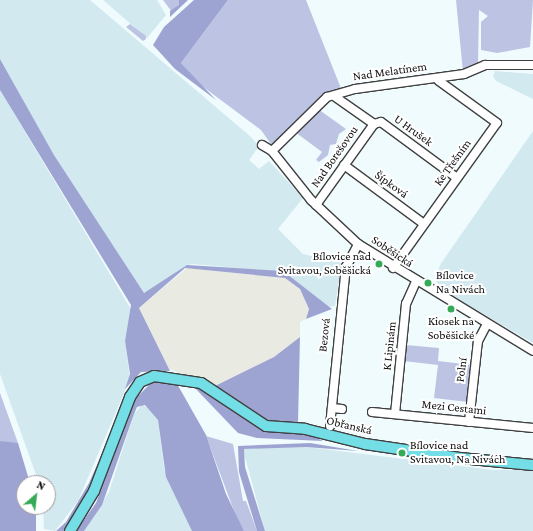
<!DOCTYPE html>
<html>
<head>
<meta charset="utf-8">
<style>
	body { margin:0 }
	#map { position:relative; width:533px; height:531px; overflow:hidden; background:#effbfd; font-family:"Crimson Pro",serif }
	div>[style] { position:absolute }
	.industrial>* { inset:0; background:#e9ebe2 }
	.farmland>* { inset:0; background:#d2e9f0 }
	.green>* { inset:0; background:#bdc4e3 }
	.forest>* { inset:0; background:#9ea4d2 }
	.roads { filter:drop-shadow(1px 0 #404040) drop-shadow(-1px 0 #404040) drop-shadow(0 1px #404040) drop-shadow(0 -1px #404040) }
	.minor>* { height:8px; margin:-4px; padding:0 4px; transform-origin:4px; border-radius:4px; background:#fff }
	.major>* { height:10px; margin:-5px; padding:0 5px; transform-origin:5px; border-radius:5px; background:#74dee7 }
	.dots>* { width:11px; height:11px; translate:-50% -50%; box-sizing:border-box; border:2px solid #fff; border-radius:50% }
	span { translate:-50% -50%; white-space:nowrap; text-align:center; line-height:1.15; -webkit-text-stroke:4px #fff; paint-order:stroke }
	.street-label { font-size:12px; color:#0d0d0d }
	.poi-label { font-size:12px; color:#0d0d0d }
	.right { translate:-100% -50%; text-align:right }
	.left { translate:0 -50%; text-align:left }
	.north { position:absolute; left:16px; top:475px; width:40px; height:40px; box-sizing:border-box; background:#fff; border:1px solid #9e9e9e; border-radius:50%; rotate:28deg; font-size:11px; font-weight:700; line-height:16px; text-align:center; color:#0d0d0d }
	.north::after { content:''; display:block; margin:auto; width:14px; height:18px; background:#36ab57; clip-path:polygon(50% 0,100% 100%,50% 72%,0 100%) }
</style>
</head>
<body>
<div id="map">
	<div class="industrial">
		<i style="clip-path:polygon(187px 268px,285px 278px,300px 289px,309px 309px,306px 319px,300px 322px,300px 337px,274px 357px,215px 386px,169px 369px,139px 308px)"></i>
	</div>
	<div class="farmland">
		<i style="clip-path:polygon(0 0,90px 0,251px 137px,259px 146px,249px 160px,259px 169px,269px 161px,303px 198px,278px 229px,303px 254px,342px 263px,335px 306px,326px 307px,282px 272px,193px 264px,187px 265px,148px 293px,143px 292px,54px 155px,0 59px)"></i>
		<i style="clip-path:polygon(103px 0,157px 0,166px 15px,147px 38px)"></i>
		<i style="clip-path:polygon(495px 71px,533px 74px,533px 99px,496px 81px,493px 76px)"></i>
		<i style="clip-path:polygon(0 90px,132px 311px,125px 341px,130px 379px,78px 501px,55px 531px,44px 529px,43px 507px,48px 507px,48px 483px,39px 483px,0 374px)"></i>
		<i style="clip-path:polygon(533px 131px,533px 343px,442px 290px,436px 280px,440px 265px)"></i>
		<i style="clip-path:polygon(142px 405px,153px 410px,158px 420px,164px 468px,192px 531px,84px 531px,109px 492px,134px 414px)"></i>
		<i style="clip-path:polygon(262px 447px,306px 447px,493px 470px,533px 470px,533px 531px,265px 531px,244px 453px,244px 449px)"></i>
	</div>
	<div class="green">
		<i style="clip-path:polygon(163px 0,179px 0,180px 5px,172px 12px)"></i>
		<i style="clip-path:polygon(228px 0,306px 0,342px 91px,325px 96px,273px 147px,261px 130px,202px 86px,181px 63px)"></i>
		<i style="clip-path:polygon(456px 0,533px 0,530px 47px,497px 53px,481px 50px,481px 22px,488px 16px,479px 10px,478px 64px,463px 72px)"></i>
		<i style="clip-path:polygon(130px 24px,146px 36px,146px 39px,143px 41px,126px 27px)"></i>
		<i style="clip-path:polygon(318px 109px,346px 129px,339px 134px,336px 144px,330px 145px,328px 155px,319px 162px,316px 160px,322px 152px,295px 132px)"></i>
		<i style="clip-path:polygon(406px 345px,439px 348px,438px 361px,472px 365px,468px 402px,434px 398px,438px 365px,404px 361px)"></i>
		<i style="clip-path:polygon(0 393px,18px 443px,17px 445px,0 441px)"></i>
		<i style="clip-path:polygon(206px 436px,233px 444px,243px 501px,246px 501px,257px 531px,244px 531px,239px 524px)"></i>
	</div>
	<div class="forest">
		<i style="clip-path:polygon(179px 0,188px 0,170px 17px,170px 11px,179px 5px)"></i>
		<i style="clip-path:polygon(194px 0,228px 0,181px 63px,216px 100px,175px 69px,153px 45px,164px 27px)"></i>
		<i style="clip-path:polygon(0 59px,54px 155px,144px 293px,187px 265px,283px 271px,332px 309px,306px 319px,309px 309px,300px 289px,285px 278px,185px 268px,139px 308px,170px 371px,141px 372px,125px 389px,130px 374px,125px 341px,131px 305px,0 90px)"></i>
		<i style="clip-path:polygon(300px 337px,298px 423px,265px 421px,215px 386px,274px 357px)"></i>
		<i style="clip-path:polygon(152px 382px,176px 382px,206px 435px,226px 494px,244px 531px,192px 531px,166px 477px,158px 420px,145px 405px,137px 407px,134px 414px,102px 505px,84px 531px,76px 531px,96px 503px,135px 399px)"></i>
		<i style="clip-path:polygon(193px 386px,207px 391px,263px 430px,308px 434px,323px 441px,257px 438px,238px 433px)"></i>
		<i style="clip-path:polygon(114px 427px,79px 513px,64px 531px,56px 531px,66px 522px,89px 483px)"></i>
		<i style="clip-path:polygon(0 441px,18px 443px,30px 483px,24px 483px,24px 507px,36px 507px,36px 531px,0 531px)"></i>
		<i style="clip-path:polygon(310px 443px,358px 451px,306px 447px,244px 449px,245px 467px,265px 531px,257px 531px,239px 472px,238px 446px)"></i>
	</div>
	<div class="roads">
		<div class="minor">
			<i style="left:334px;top:96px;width:49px;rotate:35deg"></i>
			<i style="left:374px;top:124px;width:7px;rotate:-16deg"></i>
			<i style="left:381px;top:122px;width:94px;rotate:36.4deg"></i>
			<i style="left:262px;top:145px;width:12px;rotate:31deg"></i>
			<i style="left:272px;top:151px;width:63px;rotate:51.5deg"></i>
			<i style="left:311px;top:200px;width:64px;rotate:43.1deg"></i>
			<i style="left:358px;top:244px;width:205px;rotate:31.4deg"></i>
			<i style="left:272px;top:151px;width:77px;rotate:-44.5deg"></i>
			<i style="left:327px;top:97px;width:29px;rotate:-16deg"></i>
			<i style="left:355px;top:89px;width:110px;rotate:-7.8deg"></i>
			<i style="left:464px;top:74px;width:23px;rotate:-23deg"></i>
			<i style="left:485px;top:65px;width:48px"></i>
			<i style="left:344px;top:165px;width:99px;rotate:36.4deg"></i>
			<i style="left:316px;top:205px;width:100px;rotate:-54.4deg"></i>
			<i style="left:393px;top:268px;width:178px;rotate:-54.4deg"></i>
			<i style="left:497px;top:123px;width:72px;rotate:-144.1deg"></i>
			<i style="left:332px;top:408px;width:10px;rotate:6deg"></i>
			<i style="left:372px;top:412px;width:162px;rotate:5.7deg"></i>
			<i style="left:395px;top:414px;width:111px;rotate:-84.3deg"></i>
			<i style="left:406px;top:304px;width:24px;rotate:-66deg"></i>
			<i style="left:469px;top:422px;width:81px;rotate:-83.7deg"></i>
			<i style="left:478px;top:341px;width:19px;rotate:-62deg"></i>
			<i style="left:330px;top:426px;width:160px;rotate:-84.3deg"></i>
			<i style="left:346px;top:267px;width:26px;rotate:-62deg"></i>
		</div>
		<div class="major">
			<i style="left:70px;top:531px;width:47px;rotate:-59deg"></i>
			<i style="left:94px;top:491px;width:101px;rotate:-69deg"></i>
			<i style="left:130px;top:397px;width:18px;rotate:-56deg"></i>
			<i style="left:140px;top:382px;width:15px;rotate:-23deg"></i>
			<i style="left:154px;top:376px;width:48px;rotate:8.5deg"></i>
			<i style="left:201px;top:383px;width:78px;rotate:33.5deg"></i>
			<i style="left:266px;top:426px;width:39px;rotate:4deg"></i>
			<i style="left:305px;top:429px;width:62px;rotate:14deg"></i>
			<i style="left:365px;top:444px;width:96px;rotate:8.4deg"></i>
			<i style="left:460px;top:458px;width:73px;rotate:5.5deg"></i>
		</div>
	</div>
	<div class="dots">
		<i style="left:379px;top:264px;background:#36ab57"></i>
		<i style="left:428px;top:283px;background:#36ab57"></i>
		<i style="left:451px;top:309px;background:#36ab57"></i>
		<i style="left:402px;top:453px;background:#36ab57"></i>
	</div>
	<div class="street-label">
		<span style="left:390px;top:72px;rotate:-8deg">Nad Melatínem</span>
		<span style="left:413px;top:131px;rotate:36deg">U Hrušek</span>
		<span style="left:335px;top:157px;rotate:-55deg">Nad Borešovou</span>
		<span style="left:453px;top:163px;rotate:-54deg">Ke Třešním</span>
		<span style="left:391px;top:185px;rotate:36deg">Šípková</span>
		<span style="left:392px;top:252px;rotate:34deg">Soběšická</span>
		<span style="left:325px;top:335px;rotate:-84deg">Bezová</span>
		<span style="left:390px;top:346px;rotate:-84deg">K Lipinám</span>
		<span style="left:462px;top:370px;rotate:-83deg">Polní</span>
		<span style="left:454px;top:408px;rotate:6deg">Mezi Cestami</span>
		<span style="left:349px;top:426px;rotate:13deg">Obřanská</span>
	</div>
	<div class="poi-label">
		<span class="right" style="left:371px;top:264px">Bílovice nad<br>Svitavou, Soběšická</span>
		<span class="left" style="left:436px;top:283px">Bílovice<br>Na Nivách</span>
		<span style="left:451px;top:329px">Kiosek na<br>Soběšické</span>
		<span class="left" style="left:410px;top:453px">Bílovice nad<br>Svitavou, Na Nivách</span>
	</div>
	<div class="north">N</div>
</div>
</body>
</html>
